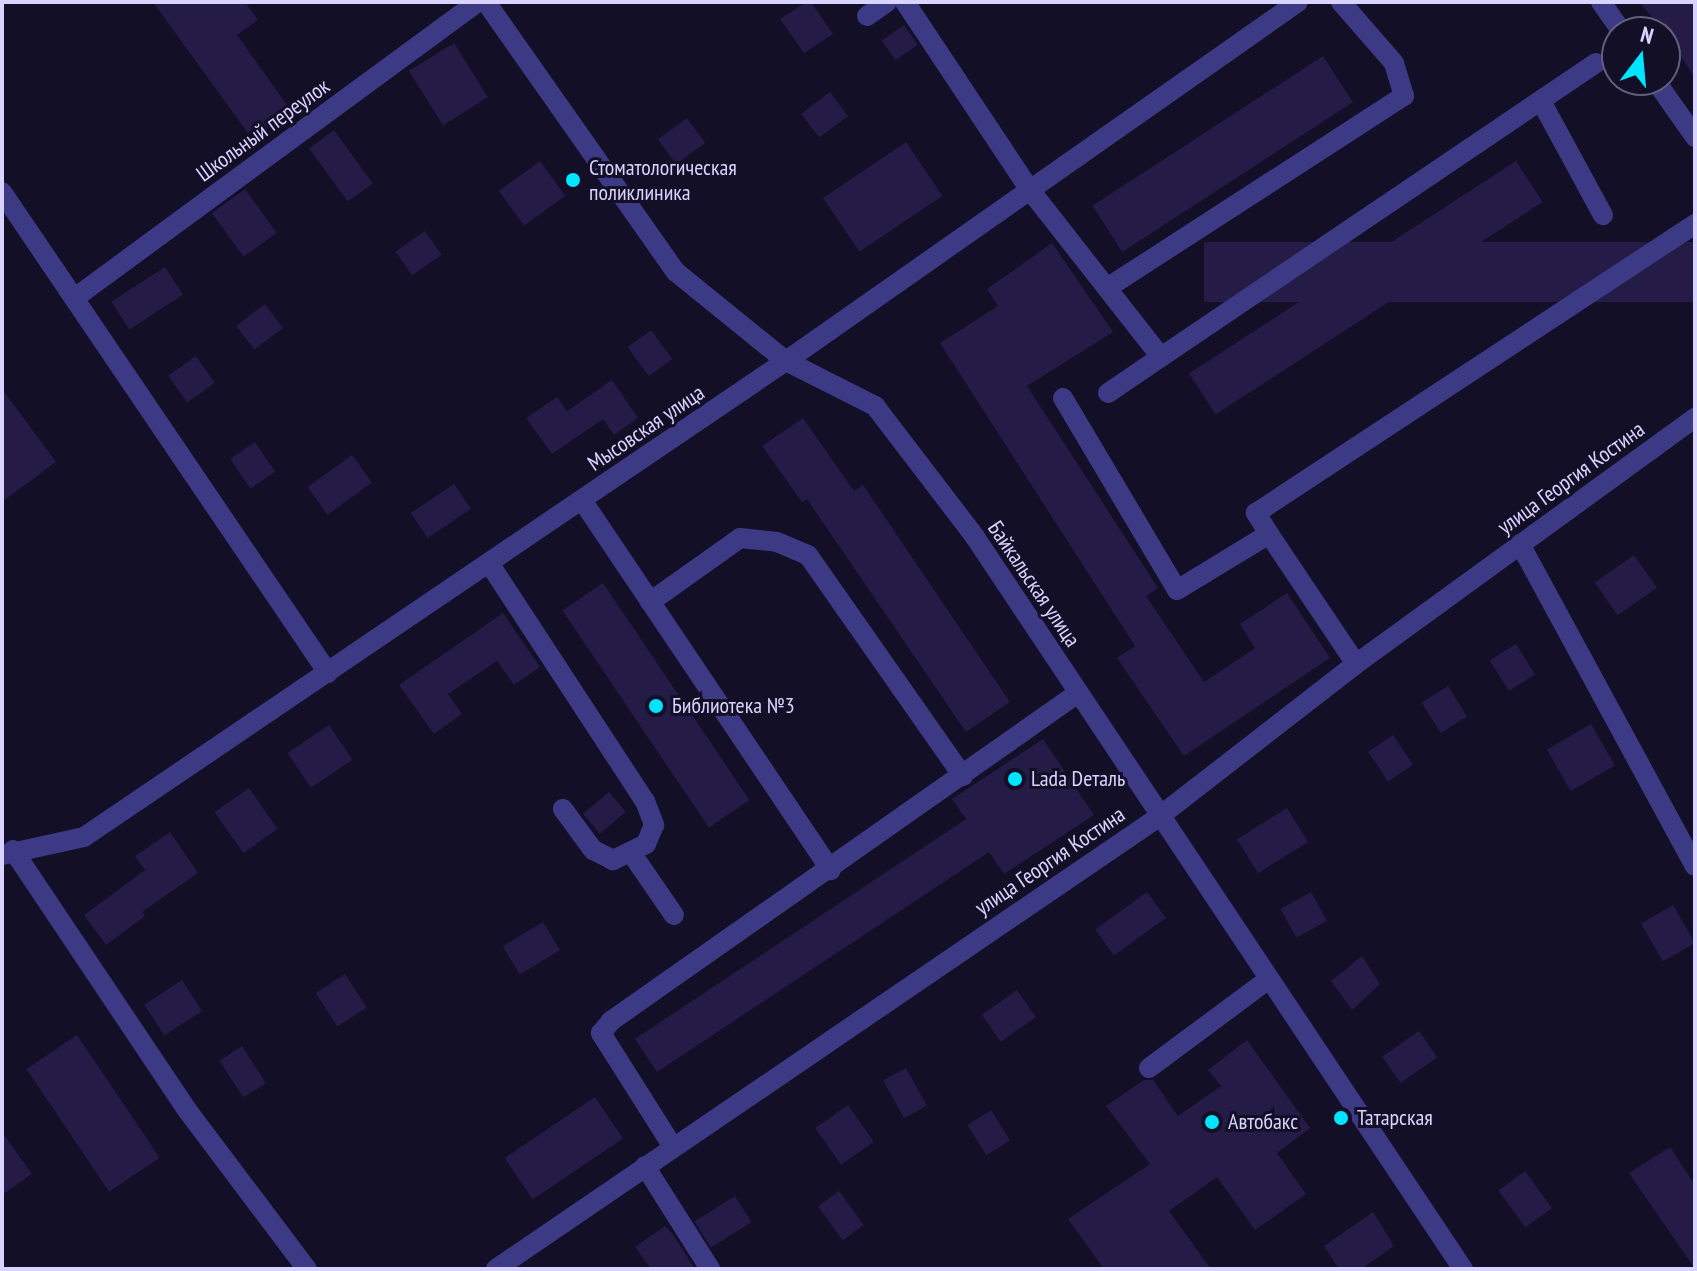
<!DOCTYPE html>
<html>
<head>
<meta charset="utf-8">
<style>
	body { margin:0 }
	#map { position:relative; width:1697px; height:1271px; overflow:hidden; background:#130f26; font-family:"PT Sans Narrow",sans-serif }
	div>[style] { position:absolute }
	.building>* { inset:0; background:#241b47; transform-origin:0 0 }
	.minor>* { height:20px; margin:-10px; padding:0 10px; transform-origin:10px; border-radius:10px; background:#3d3a85 }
	.dots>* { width:22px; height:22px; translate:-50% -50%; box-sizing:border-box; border:4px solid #130f26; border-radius:50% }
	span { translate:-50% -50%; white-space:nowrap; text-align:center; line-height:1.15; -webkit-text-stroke:6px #130f26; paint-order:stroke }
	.street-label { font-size:22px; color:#d9d4ff }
	.poi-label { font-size:22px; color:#d9d4ff }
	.left { translate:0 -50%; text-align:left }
	.frame { position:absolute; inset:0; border:4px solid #d9d4ff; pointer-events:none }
	.north { position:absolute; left:1601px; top:16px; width:80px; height:80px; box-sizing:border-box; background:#130f26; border:2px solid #625e7d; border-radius:50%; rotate:16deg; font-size:22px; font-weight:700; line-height:32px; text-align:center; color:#d9d4ff }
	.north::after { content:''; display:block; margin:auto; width:28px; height:36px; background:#00e5ff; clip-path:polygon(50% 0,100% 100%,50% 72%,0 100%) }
</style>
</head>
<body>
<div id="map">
	<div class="building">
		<i style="clip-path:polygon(153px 2px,245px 2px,258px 20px,237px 35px,292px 112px,252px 139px)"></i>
		<i style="clip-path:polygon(806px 2px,811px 2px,833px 34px,804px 53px,780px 19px)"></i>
		<i style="clip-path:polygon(1639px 2px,1695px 2px,1695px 78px,1665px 32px)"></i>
		<i style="left:904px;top:25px;width:24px;height:27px;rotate:55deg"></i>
		<i style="left:454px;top:43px;width:64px;height:53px;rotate:58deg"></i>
		<i style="left:1323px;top:56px;width:55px;height:275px;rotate:57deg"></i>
		<i style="left:830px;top:92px;width:30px;height:36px;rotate:53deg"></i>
		<i style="left:687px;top:118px;width:31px;height:36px;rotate:54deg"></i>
		<i style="left:334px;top:130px;width:66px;height:31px;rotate:54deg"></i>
		<i style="left:906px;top:142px;width:65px;height:100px;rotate:56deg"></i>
		<i style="left:540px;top:161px;width:43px;height:51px;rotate:54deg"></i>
		<i style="left:1516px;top:161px;width:49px;height:390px;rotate:57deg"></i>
		<i style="left:245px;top:189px;width:54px;height:41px;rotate:54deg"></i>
		<i style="left:425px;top:231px;width:29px;height:36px;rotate:55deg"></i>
		<i style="left:1695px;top:242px;width:60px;height:491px;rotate:90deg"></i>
		<i style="clip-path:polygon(1052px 243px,1113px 332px,1027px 386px,1158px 588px,1146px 596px,1204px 682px,1255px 648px,1240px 624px,1287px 593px,1330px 658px,1184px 756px,1117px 658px,1135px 646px,940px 343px,998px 306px,987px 289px)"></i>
		<i style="left:165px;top:267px;width:33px;height:64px;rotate:57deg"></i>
		<i style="left:265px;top:304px;width:30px;height:36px;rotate:53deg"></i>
		<i style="left:651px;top:330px;width:36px;height:29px;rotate:54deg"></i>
		<i style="left:196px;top:356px;width:33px;height:34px;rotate:55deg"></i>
		<i style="clip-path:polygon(612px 380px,638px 418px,614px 435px,603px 419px,552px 454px,526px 418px,557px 397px,567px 411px)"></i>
		<i style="clip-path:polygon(2px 389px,56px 462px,2px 502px)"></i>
		<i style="clip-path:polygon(803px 418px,854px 491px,863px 485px,1010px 702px,966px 732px,807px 499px,802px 502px,762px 446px)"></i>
		<i style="left:255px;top:442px;width:36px;height:30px;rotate:56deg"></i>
		<i style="left:352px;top:455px;width:34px;height:55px;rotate:54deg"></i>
		<i style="left:454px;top:484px;width:30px;height:52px;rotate:56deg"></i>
		<i style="left:1634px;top:555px;width:40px;height:48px;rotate:55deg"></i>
		<i style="left:603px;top:583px;width:262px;height:49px;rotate:56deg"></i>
		<i style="clip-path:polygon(503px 613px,540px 667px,514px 685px,497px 661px,448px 694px,462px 714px,434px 734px,399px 685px)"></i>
		<i style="left:1516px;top:644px;width:36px;height:31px;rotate:58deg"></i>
		<i style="left:1448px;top:686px;width:36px;height:31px;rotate:58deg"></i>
		<i style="left:1591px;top:724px;width:48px;height:51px;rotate:60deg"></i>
		<i style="left:329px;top:725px;width:42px;height:50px;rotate:56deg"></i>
		<i style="left:1393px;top:735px;width:36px;height:30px;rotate:56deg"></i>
		<i style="clip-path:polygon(1043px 739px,1094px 815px,1004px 874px,989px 852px,657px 1072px,635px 1039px,966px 819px,952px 799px)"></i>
		<i style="left:249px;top:788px;width:50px;height:42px;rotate:55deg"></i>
		<i style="left:609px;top:792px;width:26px;height:34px;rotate:50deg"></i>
		<i style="left:1287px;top:808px;width:40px;height:59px;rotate:58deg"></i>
		<i style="clip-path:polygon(170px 832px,198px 873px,142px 912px,145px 916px,106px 945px,84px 915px,145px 870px,135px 856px)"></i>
		<i style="left:1147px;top:892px;width:32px;height:64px;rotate:54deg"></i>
		<i style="left:1311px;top:892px;width:33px;height:35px;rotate:61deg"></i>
		<i style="left:1673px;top:905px;width:44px;height:37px;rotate:60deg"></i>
		<i style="left:543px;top:922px;width:33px;height:47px;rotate:59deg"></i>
		<i style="clip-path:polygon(1362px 956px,1380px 984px,1352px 1010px,1331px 981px)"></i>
		<i style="left:345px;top:974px;width:40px;height:35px;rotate:57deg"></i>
		<i style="left:182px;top:980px;width:37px;height:45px;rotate:57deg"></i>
		<i style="left:1017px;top:990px;width:33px;height:43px;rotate:55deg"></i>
		<i style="left:1419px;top:1031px;width:32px;height:45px;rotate:55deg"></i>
		<i style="left:77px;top:1035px;width:148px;height:61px;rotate:56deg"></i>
		<i style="clip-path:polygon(1247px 1040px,1310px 1128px,1277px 1153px,1306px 1194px,1255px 1230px,1217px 1177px,1169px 1211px,1211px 1269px,1104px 1269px,1068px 1219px,1150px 1164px,1106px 1106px,1144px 1080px,1153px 1080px,1178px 1116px,1221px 1086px,1208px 1070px)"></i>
		<i style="left:242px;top:1046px;width:44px;height:27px;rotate:57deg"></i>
		<i style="left:906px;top:1068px;width:43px;height:26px;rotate:61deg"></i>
		<i style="left:595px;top:1097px;width:50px;height:109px;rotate:56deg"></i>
		<i style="left:848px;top:1105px;width:45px;height:40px;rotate:55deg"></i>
		<i style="left:991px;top:1110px;width:36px;height:28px;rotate:58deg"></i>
		<i style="clip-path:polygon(2px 1132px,32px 1174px,2px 1195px)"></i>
		<i style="clip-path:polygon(1670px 1147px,1695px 1185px,1695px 1269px,1629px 1173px)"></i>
		<i style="left:1525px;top:1171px;width:46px;height:33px;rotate:54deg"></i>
		<i style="left:839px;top:1191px;width:42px;height:26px;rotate:54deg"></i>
		<i style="left:735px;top:1196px;width:31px;height:48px;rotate:58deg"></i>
		<i style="clip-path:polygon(1373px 1212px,1394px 1246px,1361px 1269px,1339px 1269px,1324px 1246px)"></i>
		<i style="clip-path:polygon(665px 1226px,672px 1233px,695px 1269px,651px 1269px,635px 1247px)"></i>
	</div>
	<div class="minor">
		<i style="left:486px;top:2px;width:330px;rotate:54.9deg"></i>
		<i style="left:676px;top:272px;width:141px;rotate:39deg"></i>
		<i style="left:786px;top:361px;width:100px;rotate:26.8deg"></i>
		<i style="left:875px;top:406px;width:165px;rotate:52.6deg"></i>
		<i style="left:975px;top:537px;width:880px;rotate:56.31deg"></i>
		<i style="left:905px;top:2px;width:226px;rotate:56.4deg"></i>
		<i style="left:1030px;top:190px;width:212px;rotate:51.9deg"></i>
		<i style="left:1161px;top:357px;width:525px;rotate:-34.05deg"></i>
		<i style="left:1601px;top:2px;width:37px;rotate:55deg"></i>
		<i style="left:867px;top:16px;width:24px;rotate:-35deg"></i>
		<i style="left:1655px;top:80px;width:70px;rotate:54.9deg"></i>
		<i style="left:1541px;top:101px;width:130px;rotate:61.5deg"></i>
		<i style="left:2px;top:192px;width:581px;rotate:55.87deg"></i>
		<i style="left:1107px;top:288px;width:354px;rotate:-32.9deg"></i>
		<i style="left:1404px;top:96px;width:34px;rotate:-107deg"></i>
		<i style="left:1394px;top:63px;width:81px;rotate:-131deg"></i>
		<i style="left:76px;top:297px;width:499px;rotate:-36.3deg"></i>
		<i style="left:1108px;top:393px;width:64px;rotate:-34.2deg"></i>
		<i style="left:1063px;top:398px;width:223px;rotate:59.3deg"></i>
		<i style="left:1177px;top:590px;width:108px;rotate:-31.3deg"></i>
		<i style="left:1269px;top:534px;width:156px;rotate:56.2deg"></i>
		<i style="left:582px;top:500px;width:446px;rotate:56.1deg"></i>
		<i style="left:1269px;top:534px;width:25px;rotate:-122deg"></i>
		<i style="left:1256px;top:513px;width:526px;rotate:-33.36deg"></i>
		<i style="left:1520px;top:544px;width:366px;rotate:61.5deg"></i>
		<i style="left:489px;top:563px;width:285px;rotate:56.8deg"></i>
		<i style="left:645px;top:801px;width:26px;rotate:69deg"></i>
		<i style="left:654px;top:825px;width:21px;rotate:113deg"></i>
		<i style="left:646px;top:844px;width:37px;rotate:154deg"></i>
		<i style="left:613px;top:860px;width:22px;rotate:-153deg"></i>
		<i style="left:593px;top:850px;width:51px;rotate:-126.2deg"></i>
		<i style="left:650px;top:602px;width:110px;rotate:-35.4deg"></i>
		<i style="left:740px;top:538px;width:37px;rotate:6deg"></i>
		<i style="left:777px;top:542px;width:34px;rotate:23deg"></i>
		<i style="left:808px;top:555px;width:270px;rotate:55deg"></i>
		<i style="left:13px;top:850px;width:313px;rotate:56.2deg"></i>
		<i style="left:187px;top:1110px;width:199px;rotate:53deg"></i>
		<i style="left:632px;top:854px;width:74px;rotate:55.5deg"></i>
		<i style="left:2px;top:855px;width:84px;rotate:-12.4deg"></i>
		<i style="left:84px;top:837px;width:848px;rotate:-34.14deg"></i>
		<i style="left:786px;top:361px;width:625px;rotate:-35.04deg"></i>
		<i style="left:1149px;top:1068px;width:149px;rotate:-36.6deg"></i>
		<i style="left:673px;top:1147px;width:135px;rotate:-122.3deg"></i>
		<i style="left:601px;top:1033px;width:16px;rotate:-50deg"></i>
		<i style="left:611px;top:1021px;width:571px;rotate:-35.08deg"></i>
		<i style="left:645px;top:1166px;width:122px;rotate:57.7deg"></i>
		<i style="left:496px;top:1269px;width:804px;rotate:-34.3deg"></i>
		<i style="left:1160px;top:816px;width:248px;rotate:-37.8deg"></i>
		<i style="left:1356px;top:664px;width:419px;rotate:-36deg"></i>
	</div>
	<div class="dots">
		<i style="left:573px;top:180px;background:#00e5ff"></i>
		<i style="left:656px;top:706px;background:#00e5ff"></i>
		<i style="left:1015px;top:779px;background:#00e5ff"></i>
		<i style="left:1341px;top:1118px;background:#00e5ff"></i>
		<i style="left:1212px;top:1122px;background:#00e5ff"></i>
	</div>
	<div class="street-label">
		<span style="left:263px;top:130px;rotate:-36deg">Школьный переулок</span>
		<span style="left:646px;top:428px;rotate:-34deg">Мысовская улица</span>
		<span style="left:1571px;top:478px;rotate:-36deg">улица Георгия Костина</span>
		<span style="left:1034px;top:584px;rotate:56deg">Байкальская улица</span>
		<span style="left:1050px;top:861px;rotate:-34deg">улица Георгия Костина</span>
	</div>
	<div class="poi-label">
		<span class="left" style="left:589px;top:180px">Стоматологическая<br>поликлиника</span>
		<span class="left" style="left:672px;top:706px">Библиотека №3</span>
		<span class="left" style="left:1031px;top:779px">Lada Dеталь</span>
		<span class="left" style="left:1357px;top:1118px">Татарская</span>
		<span class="left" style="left:1228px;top:1122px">Автобакс</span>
	</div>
	<div class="frame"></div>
	<div class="north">N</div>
</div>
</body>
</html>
